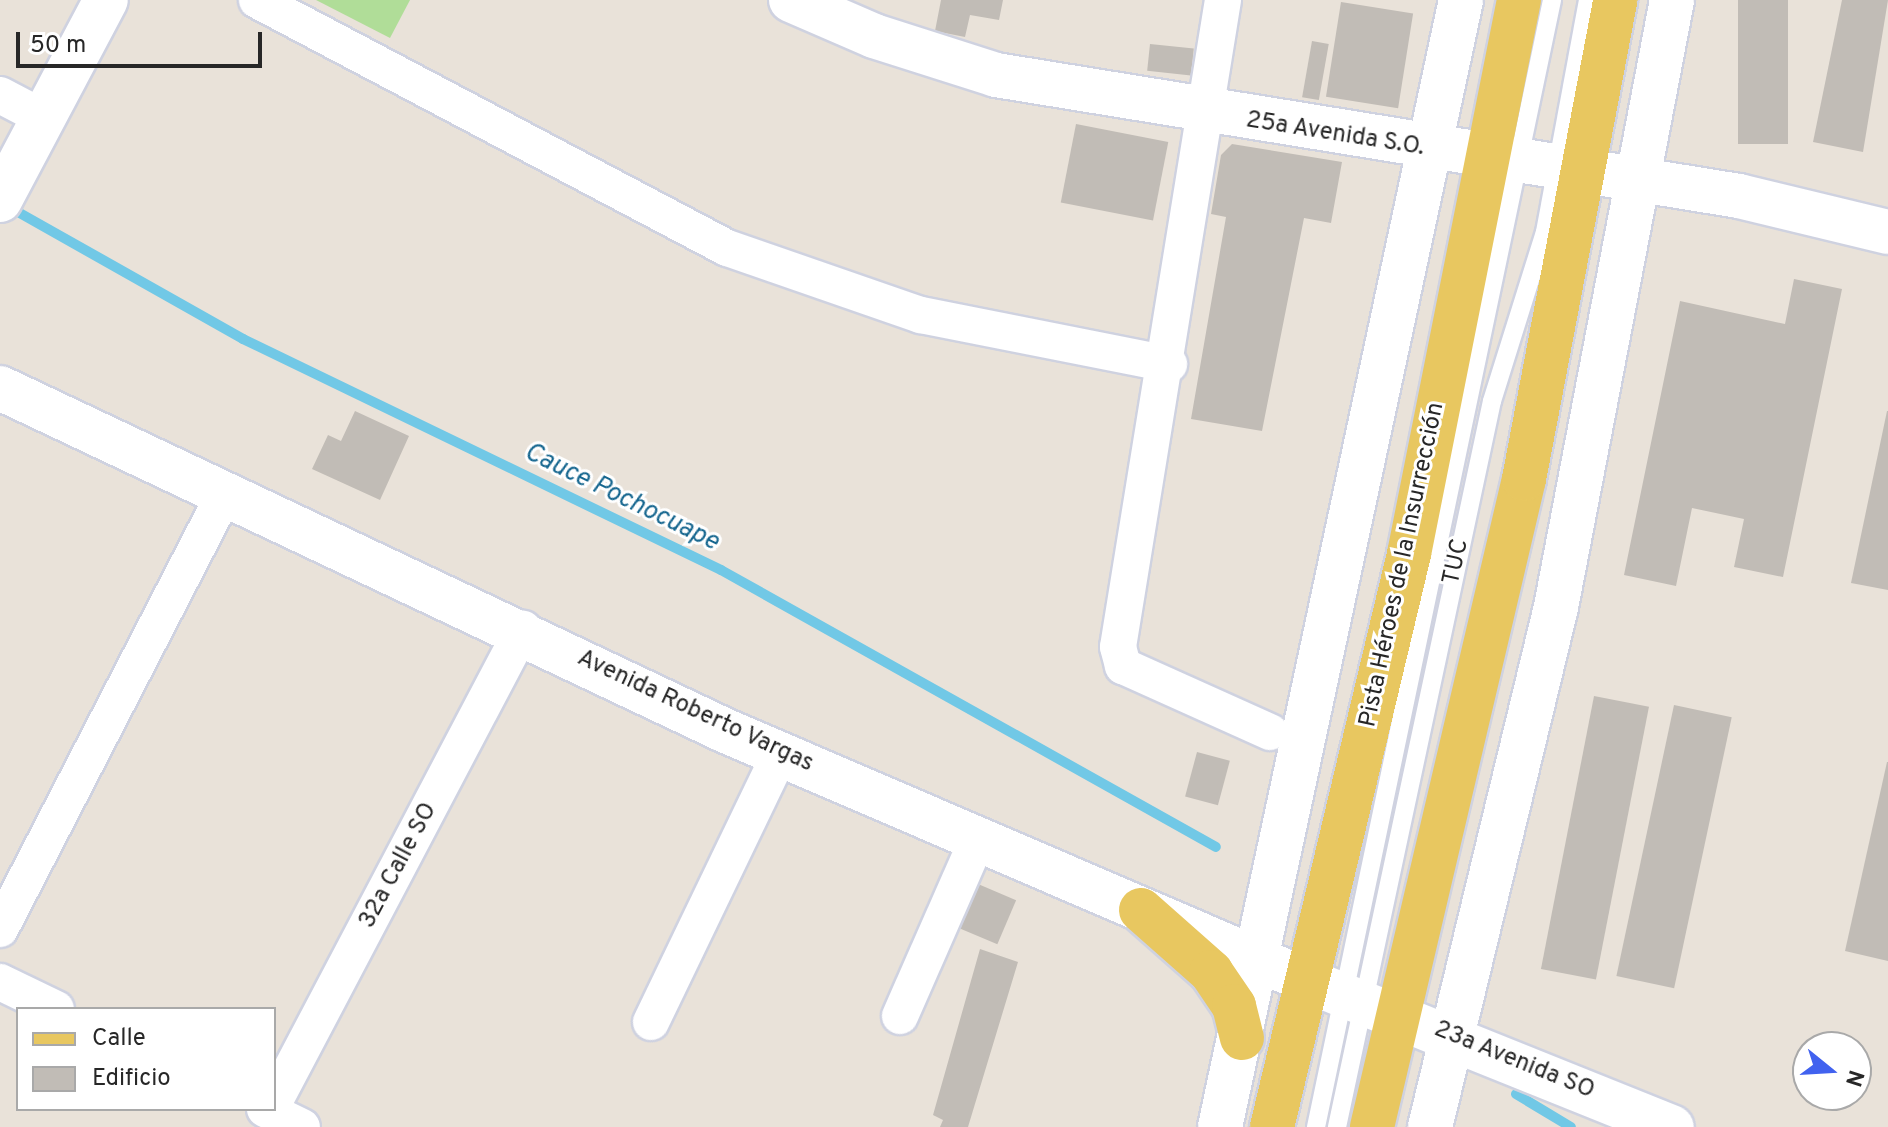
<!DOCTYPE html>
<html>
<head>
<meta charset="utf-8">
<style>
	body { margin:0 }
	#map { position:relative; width:1888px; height:1127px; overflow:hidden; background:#e9e2d9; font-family:Overpass,sans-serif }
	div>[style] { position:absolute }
	.green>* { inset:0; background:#b0dd98 }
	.stream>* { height:10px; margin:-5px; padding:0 5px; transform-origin:5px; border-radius:5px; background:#71c8e6 }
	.building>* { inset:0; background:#c1bcb6; transform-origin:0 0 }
	.roads { filter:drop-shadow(2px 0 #cfd2e0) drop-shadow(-2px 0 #cfd2e0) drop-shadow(0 2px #cfd2e0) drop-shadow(0 -2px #cfd2e0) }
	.lane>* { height:18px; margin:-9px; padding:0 9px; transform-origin:9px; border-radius:9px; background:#fff }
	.street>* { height:36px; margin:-18px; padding:0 18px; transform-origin:18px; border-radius:18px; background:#fff }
	.secondary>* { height:44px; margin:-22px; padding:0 22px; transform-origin:22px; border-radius:22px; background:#fff }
	.primary>* { height:44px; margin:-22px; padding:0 22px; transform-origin:22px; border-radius:22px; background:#e8c760 }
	span { translate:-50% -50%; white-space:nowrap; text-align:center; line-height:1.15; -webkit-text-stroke:6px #fff; paint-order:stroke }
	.street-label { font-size:24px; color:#272727 }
	.water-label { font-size:26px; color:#14658e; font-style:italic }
	.legend { position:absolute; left:16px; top:1007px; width:260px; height:104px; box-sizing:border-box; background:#fff; border:2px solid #a9a9a9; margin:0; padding:10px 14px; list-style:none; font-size:24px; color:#272727 }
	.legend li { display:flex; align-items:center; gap:16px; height:40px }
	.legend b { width:40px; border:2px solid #a9a9a9 }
	.north { position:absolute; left:1792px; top:1031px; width:80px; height:80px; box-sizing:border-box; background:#fff; border:2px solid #a9a9a9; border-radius:50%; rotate:108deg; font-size:22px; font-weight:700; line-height:32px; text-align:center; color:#272727 }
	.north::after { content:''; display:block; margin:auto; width:28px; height:36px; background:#4162ef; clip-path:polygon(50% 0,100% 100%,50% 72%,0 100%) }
	.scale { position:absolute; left:16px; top:32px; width:246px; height:36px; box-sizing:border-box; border:4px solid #272727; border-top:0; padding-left:10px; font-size:24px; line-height:28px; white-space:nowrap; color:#272727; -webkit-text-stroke:6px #fff; paint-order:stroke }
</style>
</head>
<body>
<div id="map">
	<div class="green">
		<i style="clip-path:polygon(316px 0,410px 0,390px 38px)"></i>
	</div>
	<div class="stream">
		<i style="left:9px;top:207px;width:269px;rotate:29.4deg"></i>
		<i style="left:243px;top:339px;width:531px;rotate:25.79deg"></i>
		<i style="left:721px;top:570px;width:567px;rotate:29.23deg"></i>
		<i style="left:1516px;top:1094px;width:64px;rotate:31deg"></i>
	</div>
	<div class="building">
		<i style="clip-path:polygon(941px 0,1003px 0,999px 20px,970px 15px,965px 37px,935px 31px)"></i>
		<i style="left:1738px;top:0;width:50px;height:144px"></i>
		<i style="clip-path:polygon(1842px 0,1888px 0,1863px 152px,1813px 142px)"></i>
		<i style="left:1341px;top:2px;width:73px;height:96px;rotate:9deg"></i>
		<i style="left:1312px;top:41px;width:17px;height:57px;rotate:10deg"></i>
		<i style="left:1150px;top:44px;width:44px;height:27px;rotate:6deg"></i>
		<i style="left:1076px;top:124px;width:94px;height:80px;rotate:11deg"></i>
		<i style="clip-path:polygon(1232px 144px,1342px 162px,1331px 223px,1304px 218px,1262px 431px,1191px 419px,1226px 217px,1211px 214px,1221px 155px)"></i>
		<i style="clip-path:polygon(1794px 279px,1842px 289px,1783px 577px,1734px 567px,1744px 519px,1692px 508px,1676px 586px,1624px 575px,1680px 301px,1785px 324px)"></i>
		<i style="clip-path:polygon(355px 411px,409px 436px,380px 500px,312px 469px,328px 435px,341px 441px)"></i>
		<i style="clip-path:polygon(1887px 411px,1888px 411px,1888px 590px,1851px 583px)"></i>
		<i style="left:1594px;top:696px;width:56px;height:278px;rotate:11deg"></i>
		<i style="left:1674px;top:705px;width:59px;height:277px;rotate:12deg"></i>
		<i style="left:1197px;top:752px;width:34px;height:46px;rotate:15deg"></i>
		<i style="clip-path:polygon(1887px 762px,1888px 762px,1888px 961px,1845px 951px)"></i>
		<i style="left:971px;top:881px;width:49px;height:48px;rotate:23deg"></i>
		<i style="clip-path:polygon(980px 949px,1018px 962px,968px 1127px,940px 1127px,943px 1120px,933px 1115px)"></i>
	</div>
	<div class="roads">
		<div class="lane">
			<i style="left:1316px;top:1127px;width:1151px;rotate:-78.17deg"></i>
			<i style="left:1337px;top:1127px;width:742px;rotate:-77.95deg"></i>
			<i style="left:1492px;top:401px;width:177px;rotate:-72.6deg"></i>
			<i style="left:1545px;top:232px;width:236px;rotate:-79.5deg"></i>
		</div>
		<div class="street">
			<i style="left:257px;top:0;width:531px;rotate:27.82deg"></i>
			<i style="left:727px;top:248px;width:205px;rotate:19.1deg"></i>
			<i style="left:921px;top:315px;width:253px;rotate:11.2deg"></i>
			<i style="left:1223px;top:0;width:655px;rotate:99.22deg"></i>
			<i style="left:1118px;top:647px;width:20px;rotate:75deg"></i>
			<i style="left:1123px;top:666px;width:161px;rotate:24.2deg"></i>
			<i style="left:0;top:95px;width:52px;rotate:27.6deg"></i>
			<i style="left:0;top:929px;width:486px;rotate:-62.7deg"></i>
			<i style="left:0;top:982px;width:62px;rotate:25.7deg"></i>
			<i style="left:900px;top:1016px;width:179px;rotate:-66.3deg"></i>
			<i style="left:651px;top:1022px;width:297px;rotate:-64.3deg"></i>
			<i style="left:274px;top:1102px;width:535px;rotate:-62.24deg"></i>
			<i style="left:265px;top:1109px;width:41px;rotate:25.9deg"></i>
		</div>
		<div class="secondary">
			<i style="left:791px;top:0;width:90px;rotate:23.4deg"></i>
			<i style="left:874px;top:36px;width:128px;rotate:17.7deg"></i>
			<i style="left:996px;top:75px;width:753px;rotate:9.25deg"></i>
			<i style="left:1739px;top:196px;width:153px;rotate:13.6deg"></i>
			<i style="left:0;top:200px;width:226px;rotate:-62.1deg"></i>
			<i style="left:0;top:388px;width:803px;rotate:25.29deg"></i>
			<i style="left:726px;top:731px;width:633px;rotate:23.25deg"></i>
			<i style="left:1308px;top:981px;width:392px;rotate:21.9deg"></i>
			<i style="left:1220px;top:1127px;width:1152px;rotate:-77.93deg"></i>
			<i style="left:1430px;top:1127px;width:535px;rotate:-76.38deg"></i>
			<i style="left:1556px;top:607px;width:618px;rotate:-79.18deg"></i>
		</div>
		<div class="primary">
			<i style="left:1141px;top:910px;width:94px;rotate:41.5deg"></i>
			<i style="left:1211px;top:972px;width:41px;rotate:55.9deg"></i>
			<i style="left:1234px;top:1006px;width:33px;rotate:76deg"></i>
			<i style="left:1272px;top:1127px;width:589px;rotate:-76.55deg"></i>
			<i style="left:1409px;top:554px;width:565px;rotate:-78.77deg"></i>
			<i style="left:1372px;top:1127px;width:666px;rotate:-76.8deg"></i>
			<i style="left:1524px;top:479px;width:488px;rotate:-79.2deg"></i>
		</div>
	</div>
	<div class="street-label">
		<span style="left:1335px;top:135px;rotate:9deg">25a Avenida S.O.</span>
		<span style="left:1457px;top:562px;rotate:-78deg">TUC</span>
		<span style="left:1403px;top:565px;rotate:-78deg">Pista Héroes de la Insurrección</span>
		<span style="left:695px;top:712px;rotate:25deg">Avenida Roberto Vargas</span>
		<span style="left:399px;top:866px;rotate:-62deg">32a Calle SO</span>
		<span style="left:1514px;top:1061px;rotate:22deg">23a Avenida SO</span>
	</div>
	<div class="water-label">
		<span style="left:621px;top:498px;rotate:26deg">Cauce Pochocuape</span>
	</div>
	<ul class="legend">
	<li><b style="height:10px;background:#e8c760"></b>Calle</li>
	<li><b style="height:22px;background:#c1bcb6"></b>Edificio</li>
	</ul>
	<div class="north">N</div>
	<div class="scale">50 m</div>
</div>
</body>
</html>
